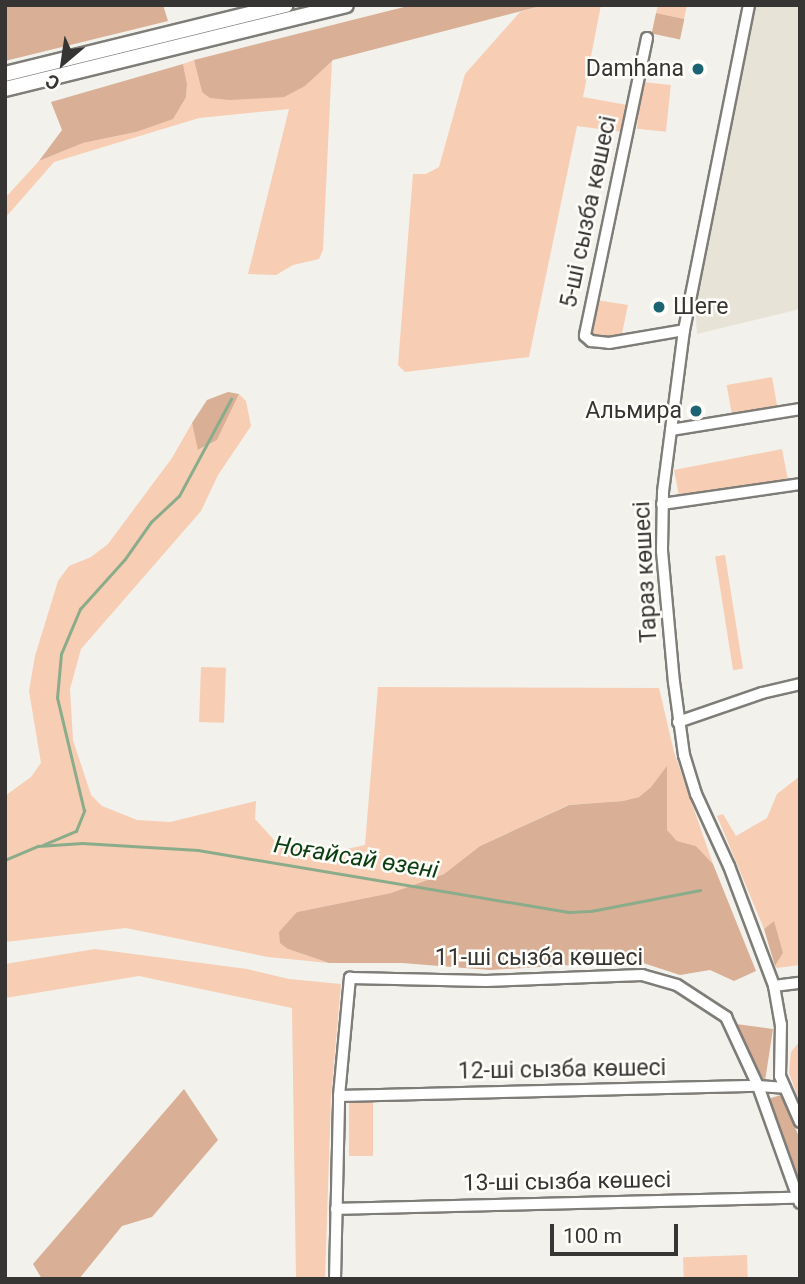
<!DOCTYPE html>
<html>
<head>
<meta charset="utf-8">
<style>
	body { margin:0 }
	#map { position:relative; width:805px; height:1284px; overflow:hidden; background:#f2f1eb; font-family:Roboto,sans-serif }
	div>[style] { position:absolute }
	.built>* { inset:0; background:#e7e4d7 }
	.green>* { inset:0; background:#f7cdb4; transform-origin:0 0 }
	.forest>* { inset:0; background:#d9af96; transform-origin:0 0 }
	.stream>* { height:2.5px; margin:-1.25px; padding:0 1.25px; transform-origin:1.25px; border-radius:1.25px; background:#8bac8b }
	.roads { filter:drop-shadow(2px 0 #7e7d78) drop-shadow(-2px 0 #7e7d78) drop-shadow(0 2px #7e7d78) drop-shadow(0 -2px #7e7d78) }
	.minor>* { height:10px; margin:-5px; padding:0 5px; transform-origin:5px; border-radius:5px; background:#fff }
	.major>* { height:14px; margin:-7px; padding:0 7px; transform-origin:7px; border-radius:7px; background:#fff }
	.dots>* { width:19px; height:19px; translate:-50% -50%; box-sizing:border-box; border:4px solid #fffefa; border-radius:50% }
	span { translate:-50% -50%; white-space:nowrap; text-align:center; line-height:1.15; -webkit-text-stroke:5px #fffefa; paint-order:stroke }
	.poi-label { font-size:23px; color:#363533 }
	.right { translate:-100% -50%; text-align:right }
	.left { translate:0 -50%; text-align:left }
	.street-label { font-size:23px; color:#363533 }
	.water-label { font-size:24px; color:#0b3d10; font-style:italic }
	.frame { position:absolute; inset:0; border:7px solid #363533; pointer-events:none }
	.north { position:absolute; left:28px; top:28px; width:70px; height:70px; -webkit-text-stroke:5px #fffefa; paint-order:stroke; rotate:209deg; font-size:19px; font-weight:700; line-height:28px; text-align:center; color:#363533 }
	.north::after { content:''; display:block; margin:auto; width:24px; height:32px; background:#363533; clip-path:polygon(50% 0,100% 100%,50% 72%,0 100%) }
	.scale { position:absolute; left:550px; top:1224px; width:128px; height:32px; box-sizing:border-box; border:4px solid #363533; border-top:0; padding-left:9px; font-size:21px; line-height:24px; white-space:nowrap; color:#363533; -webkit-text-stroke:5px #fffefa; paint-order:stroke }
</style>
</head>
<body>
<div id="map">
	<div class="built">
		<i style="clip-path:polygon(755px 5px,800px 5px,800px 309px,697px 334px,695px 305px)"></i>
	</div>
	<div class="green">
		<i style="clip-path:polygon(545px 5px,601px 5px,583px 97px,627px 105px,622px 132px,577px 126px,529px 357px,405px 372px,398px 365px,413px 174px,426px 174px,439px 167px,465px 74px,520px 12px)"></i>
		<i style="clip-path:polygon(658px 5px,687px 5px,684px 19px,656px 13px)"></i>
		<i style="clip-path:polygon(194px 60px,202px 92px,305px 86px,332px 60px,323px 250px,319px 259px,293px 265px,276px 275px,248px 274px,289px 109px,199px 118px,54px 162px,5px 218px,5px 198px,39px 161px,83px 143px,136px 132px,186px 97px,187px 84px,183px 64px)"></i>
		<i style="left:642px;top:82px;width:29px;height:47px;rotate:6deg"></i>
		<i style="clip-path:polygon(596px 300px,628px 305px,621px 338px,608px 340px,591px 334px)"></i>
		<i style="left:772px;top:377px;width:34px;height:46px;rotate:80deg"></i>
		<i style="clip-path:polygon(239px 394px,246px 401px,251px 426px,218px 475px,201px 511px,81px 649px,70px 689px,73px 740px,91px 795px,102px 806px,137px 820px,170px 822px,256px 801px,255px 819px,275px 841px,311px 852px,333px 852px,365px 845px,378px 687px,659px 688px,674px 752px,713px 864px,696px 846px,677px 841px,667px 830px,667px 767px,651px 787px,639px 797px,623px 801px,568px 805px,480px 846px,444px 874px,391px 893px,297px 912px,288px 949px,329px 963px,268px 957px,126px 928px,5px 942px,5px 796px,31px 777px,41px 763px,29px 691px,35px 656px,58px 581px,69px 566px,91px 557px,108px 544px,172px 458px,192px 423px,199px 450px,217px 440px)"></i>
		<i style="left:782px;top:449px;width:31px;height:110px;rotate:79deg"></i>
		<i style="left:725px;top:555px;width:115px;height:10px;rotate:81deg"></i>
		<i style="left:201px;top:667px;width:25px;height:55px;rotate:2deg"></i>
		<i style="clip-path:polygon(800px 776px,800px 965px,777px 968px,775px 966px,783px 953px,773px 922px,764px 929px,717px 816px,723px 814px,736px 836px,767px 818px,777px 794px)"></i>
		<i style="clip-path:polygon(95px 949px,247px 969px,289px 979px,341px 984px,331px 1097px,325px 1279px,296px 1279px,292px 1008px,139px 976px,5px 998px,5px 964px)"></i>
		<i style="clip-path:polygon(800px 1041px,800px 1103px,789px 1073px,791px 1052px)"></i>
		<i style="left:349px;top:1101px;width:24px;height:55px"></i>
		<i style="left:747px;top:1255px;width:24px;height:64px;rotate:88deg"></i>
	</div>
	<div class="forest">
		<i style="clip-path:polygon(5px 5px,163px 5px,168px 21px,5px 61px)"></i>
		<i style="clip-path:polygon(412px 5px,545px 5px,333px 60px,305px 86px,284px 97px,230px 100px,210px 98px,202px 92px,194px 60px)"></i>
		<i style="left:656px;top:13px;width:29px;height:21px;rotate:12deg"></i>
		<i style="clip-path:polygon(183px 64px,187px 84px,186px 97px,173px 119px,136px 132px,83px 143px,39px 161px,62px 130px,51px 102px)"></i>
		<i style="clip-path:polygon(228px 392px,239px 394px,217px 440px,198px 450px,192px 423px,207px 400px)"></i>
		<i style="clip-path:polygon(667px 766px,667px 830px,677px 841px,696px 846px,713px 864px,756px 971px,734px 981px,710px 970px,680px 975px,637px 961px,490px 970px,402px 963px,329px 963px,288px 949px,280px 943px,279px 932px,297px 912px,391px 893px,444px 874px,480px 846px,569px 805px,623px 801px,639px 797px,651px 787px)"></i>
		<i style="clip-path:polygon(774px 921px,783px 953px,775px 966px,764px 929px)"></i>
		<i style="clip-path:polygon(736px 1024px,773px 1029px,765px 1081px,757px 1070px)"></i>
		<i style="clip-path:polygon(184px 1089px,218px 1140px,152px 1217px,122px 1226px,79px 1279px,42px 1279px,33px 1264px)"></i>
		<i style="clip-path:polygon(781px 1095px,800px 1139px,800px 1188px,769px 1104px,771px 1098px)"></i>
	</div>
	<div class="stream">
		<i style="left:43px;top:845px;width:36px;rotate:-23deg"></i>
		<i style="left:76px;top:831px;width:22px;rotate:-68deg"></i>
		<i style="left:84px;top:811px;width:116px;rotate:-103.4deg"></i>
		<i style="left:57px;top:698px;width:44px;rotate:-84.8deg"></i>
		<i style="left:61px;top:654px;width:49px;rotate:-67.1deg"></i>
		<i style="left:80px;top:609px;width:67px;rotate:-48deg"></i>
		<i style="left:125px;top:559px;width:45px;rotate:-54.9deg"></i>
		<i style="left:151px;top:522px;width:38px;rotate:-43deg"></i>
		<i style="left:179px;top:496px;width:110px;rotate:-61.8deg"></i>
		<i style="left:5px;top:860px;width:36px;rotate:-23deg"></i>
		<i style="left:38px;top:846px;width:44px;rotate:-3.9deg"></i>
		<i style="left:82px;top:843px;width:116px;rotate:3.5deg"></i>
		<i style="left:198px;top:850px;width:377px;rotate:9.5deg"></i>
		<i style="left:570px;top:912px;width:21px;rotate:-3deg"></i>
		<i style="left:591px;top:911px;width:111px;rotate:-10.9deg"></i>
	</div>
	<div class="roads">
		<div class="minor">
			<i style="left:749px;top:5px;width:331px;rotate:101.3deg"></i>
			<i style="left:684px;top:330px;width:163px;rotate:97.4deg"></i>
			<i style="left:663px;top:492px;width:59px;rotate:91deg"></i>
			<i style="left:662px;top:551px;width:132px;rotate:84.8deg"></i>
			<i style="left:674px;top:682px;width:74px;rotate:82.2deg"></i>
			<i style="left:684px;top:755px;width:41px;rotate:72.9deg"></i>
			<i style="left:696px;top:794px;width:79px;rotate:65.4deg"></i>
			<i style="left:729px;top:866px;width:128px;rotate:69.4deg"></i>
			<i style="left:774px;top:986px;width:39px;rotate:80deg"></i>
			<i style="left:781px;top:1024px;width:52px;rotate:91.1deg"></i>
			<i style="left:780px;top:1076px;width:50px;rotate:66.5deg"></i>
			<i style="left:647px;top:38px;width:304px;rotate:101.8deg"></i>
			<i style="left:585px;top:336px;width:8px;rotate:40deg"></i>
			<i style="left:591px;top:341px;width:18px;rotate:6deg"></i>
			<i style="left:609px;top:343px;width:76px;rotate:-9.8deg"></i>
			<i style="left:671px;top:430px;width:131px;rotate:-9.2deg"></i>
			<i style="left:662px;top:504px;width:139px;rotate:-8.2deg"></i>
			<i style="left:678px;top:722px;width:89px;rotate:-19deg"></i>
			<i style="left:762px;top:693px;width:39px;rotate:-13deg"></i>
			<i style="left:774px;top:986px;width:26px;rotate:-7deg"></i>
			<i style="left:339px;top:1096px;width:419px;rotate:-1.4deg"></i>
			<i style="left:758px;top:1086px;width:27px;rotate:4deg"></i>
			<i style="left:336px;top:1209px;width:462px;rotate:-1.4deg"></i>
			<i style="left:335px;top:1279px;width:183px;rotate:-88.7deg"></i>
			<i style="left:339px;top:1096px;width:119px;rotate:-84.7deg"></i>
			<i style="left:350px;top:978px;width:136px;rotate:1.3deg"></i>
			<i style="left:486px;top:981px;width:156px;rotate:-2.2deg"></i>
			<i style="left:642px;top:975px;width:36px;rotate:16deg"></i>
			<i style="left:677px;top:985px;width:59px;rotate:33.1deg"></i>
			<i style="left:726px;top:1017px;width:76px;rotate:65.1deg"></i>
			<i style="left:758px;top:1086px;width:124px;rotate:70.3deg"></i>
		</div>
		<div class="major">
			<i style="left:5px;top:74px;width:289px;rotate:-13.8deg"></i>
			<i style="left:5px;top:89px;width:351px;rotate:-13.8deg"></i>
		</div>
	</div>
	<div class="dots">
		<i style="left:698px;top:69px;background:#1c6472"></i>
		<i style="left:659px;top:307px;background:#1c6472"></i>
		<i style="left:696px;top:411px;background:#1c6472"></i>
	</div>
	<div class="poi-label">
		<span class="right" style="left:684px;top:69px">Damhana</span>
		<span class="left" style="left:673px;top:307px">Шеге</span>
		<span class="right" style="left:682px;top:411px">Альмира</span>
	</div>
	<div class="street-label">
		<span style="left:589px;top:212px;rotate:-78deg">5-ші сызба көшесі</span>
		<span style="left:646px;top:572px;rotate:-93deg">Тараз көшесі</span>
		<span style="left:539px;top:958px">11-ші сызба көшесі</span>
		<span style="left:562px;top:1070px;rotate:-1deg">12-ші сызба көшесі</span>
		<span style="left:567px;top:1182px;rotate:-1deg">13-ші сызба көшесі</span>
	</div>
	<div class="water-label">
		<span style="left:356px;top:858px;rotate:9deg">Ноғайсай өзені</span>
	</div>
	<div class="frame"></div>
	<div class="north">С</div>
	<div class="scale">100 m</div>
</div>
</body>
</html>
